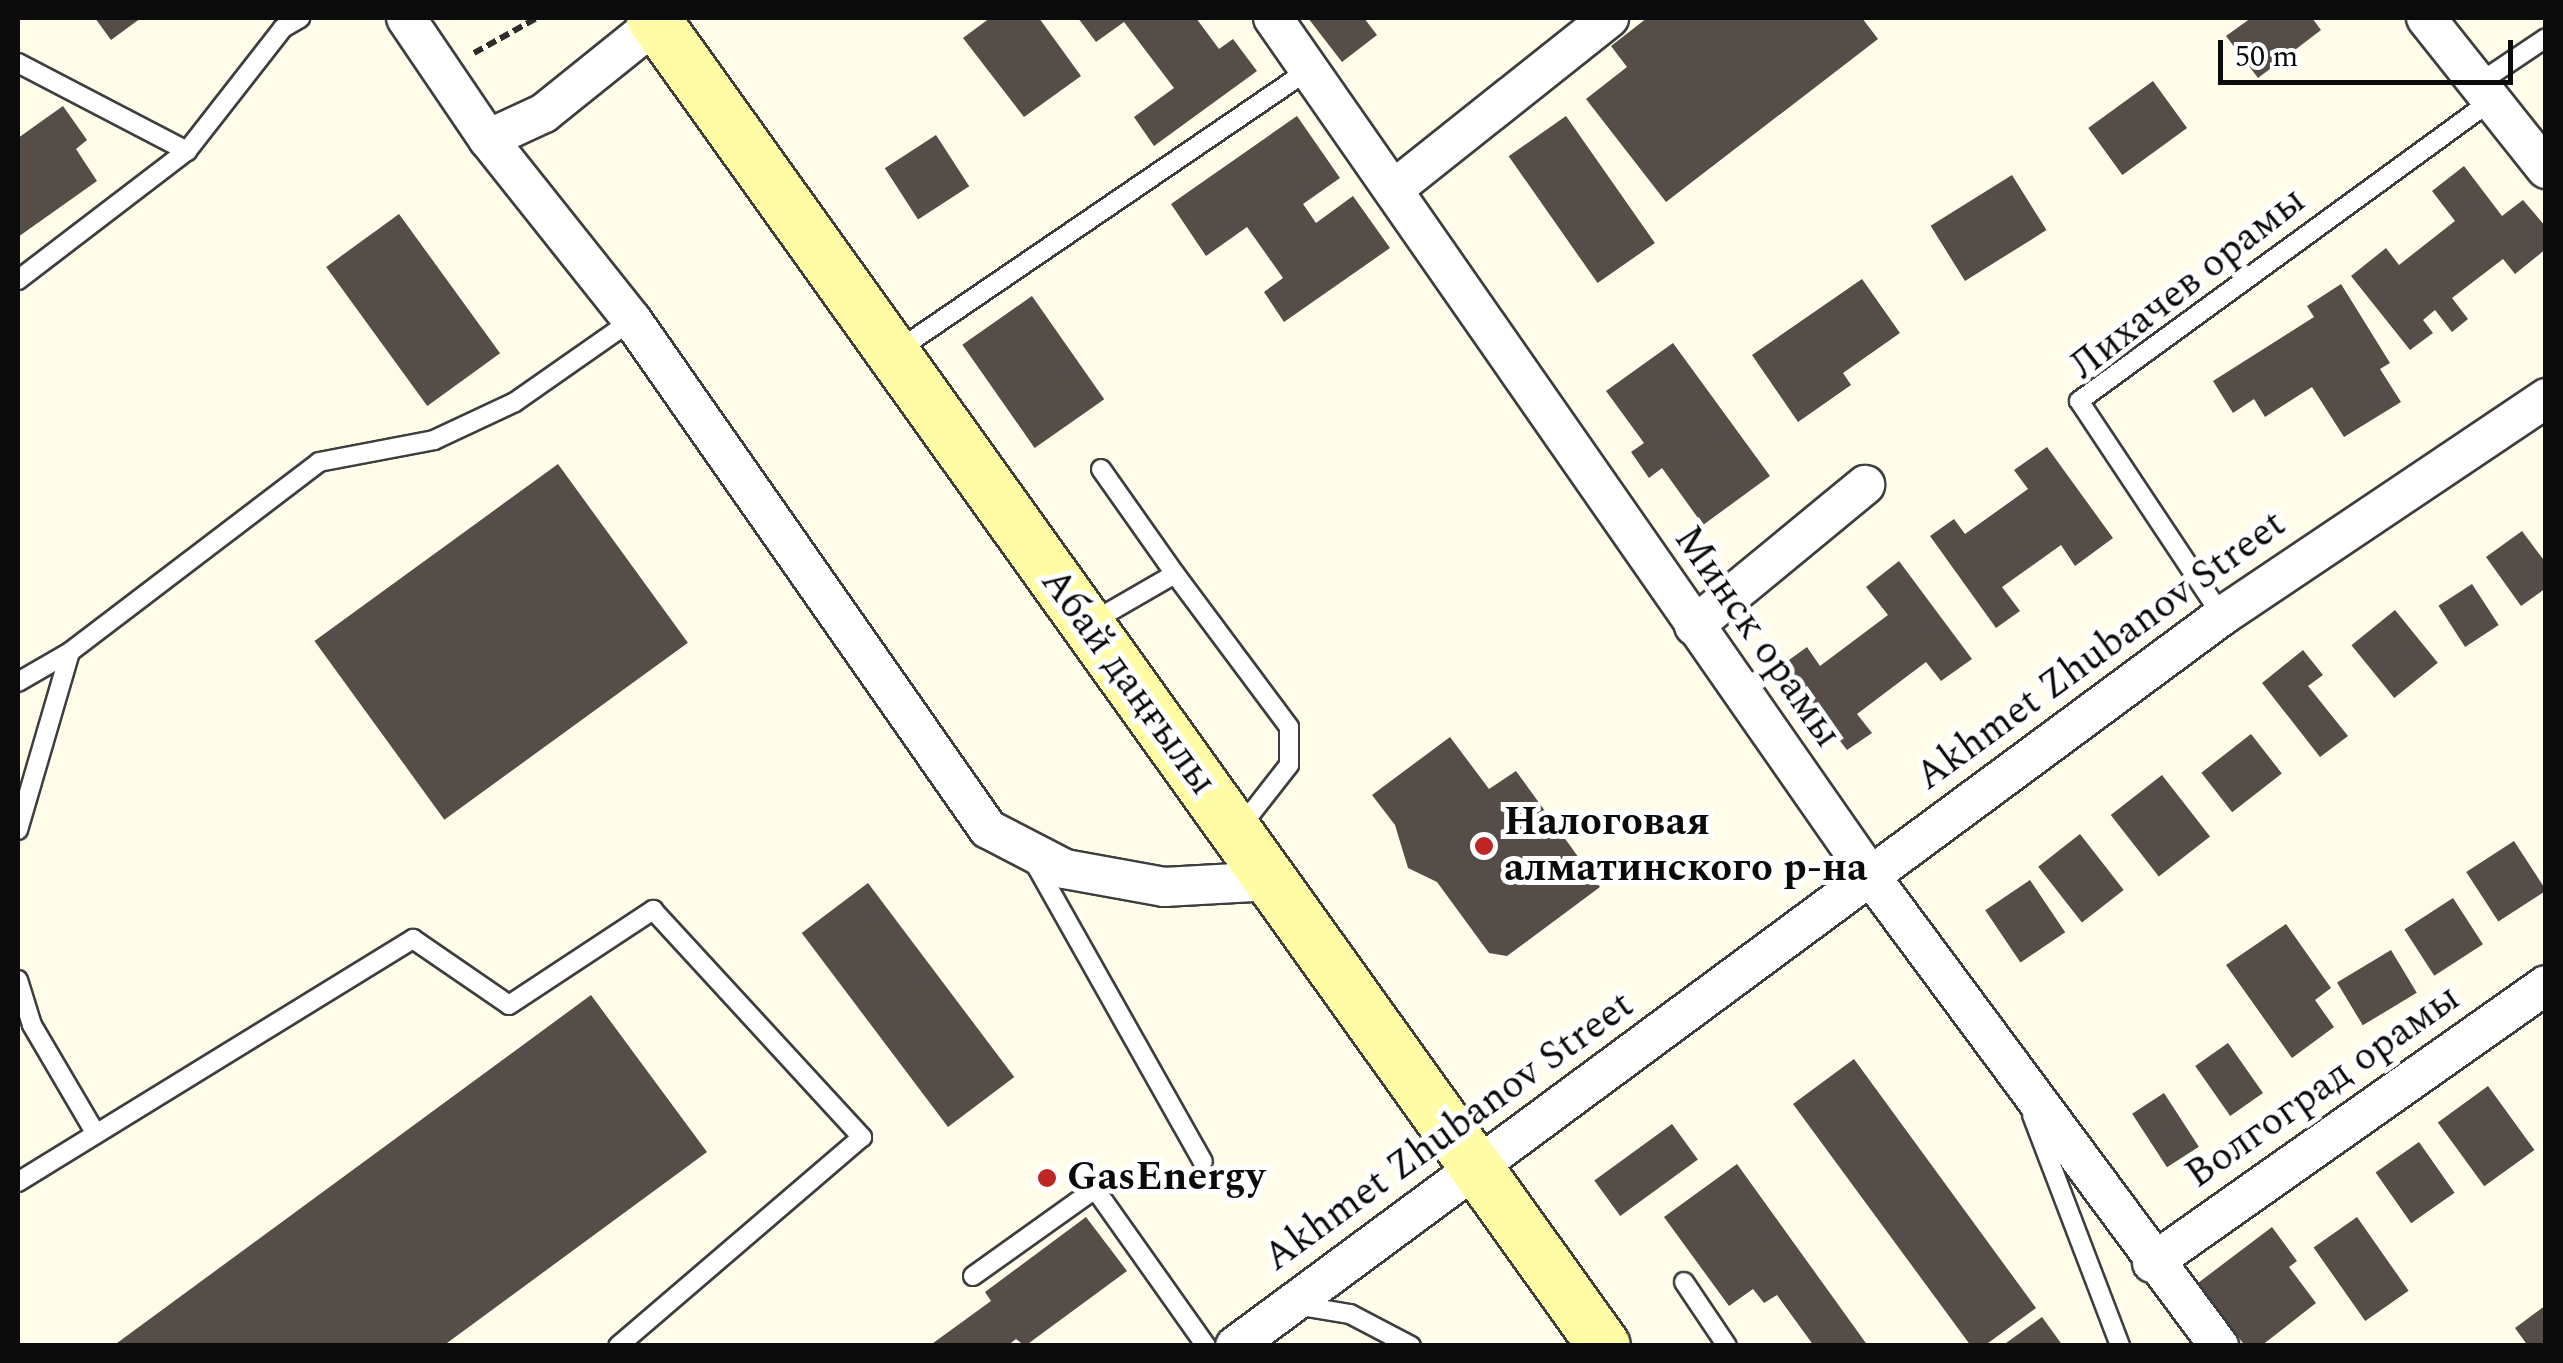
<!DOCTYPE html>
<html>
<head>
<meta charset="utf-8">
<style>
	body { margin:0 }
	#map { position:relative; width:2563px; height:1363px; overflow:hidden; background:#fffcea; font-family:Spectral,serif }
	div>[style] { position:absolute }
	.building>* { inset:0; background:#544d48; transform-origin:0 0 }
	.path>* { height:6px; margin-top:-3px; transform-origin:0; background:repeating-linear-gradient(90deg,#2d2d2d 0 10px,transparent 0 15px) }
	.roads { filter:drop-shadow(2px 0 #3e3e3e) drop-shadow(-2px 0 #3e3e3e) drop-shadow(0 2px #3e3e3e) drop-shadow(0 -2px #3e3e3e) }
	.lane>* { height:18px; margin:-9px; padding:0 9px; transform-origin:9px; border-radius:9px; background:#fff }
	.street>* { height:38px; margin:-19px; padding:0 19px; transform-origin:19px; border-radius:19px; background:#fff }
	.secondary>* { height:52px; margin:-26px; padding:0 26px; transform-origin:26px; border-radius:26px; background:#fffca5 }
	.dots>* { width:28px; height:28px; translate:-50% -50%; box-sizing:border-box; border:5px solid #fff; border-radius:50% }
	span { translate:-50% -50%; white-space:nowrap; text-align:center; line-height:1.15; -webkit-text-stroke:10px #fff; paint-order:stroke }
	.street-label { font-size:40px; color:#0b0b0b }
	.poi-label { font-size:40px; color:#0b0b0b; font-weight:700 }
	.left { translate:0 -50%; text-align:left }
	.frame { position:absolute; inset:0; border:20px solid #0b0b0b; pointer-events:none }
	.scale { position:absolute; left:2218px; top:40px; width:295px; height:45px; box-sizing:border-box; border:5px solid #0b0b0b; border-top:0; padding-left:12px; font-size:30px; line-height:35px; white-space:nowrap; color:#0b0b0b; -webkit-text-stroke:8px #fff; paint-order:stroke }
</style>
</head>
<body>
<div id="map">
	<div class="building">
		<i style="clip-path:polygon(95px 18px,141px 18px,111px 40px)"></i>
		<i style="clip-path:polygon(990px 18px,1039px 18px,1081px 76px,1024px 117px,963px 38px)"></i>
		<i style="clip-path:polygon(1078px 18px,1196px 18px,1219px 49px,1233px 39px,1257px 71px,1154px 146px,1134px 117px,1174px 88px,1124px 22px,1096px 42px)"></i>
		<i style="clip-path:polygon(1308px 18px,1364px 18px,1377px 35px,1342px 62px)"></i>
		<i style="clip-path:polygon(1647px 18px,1862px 18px,1878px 39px,1666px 202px,1586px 99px,1627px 67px,1611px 46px)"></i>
		<i style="clip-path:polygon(2251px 18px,2312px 18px,2321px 30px,2258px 78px,2226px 36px)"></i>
		<i style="left:2153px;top:81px;width:58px;height:80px;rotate:54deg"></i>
		<i style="clip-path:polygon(63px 106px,87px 140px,76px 149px,97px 181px,18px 237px,18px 138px)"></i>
		<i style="clip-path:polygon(1297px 116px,1340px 178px,1303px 204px,1316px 223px,1353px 196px,1390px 248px,1284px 322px,1264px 292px,1283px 278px,1247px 227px,1206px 256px,1171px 204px)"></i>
		<i style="left:1566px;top:116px;width:155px;height:70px;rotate:55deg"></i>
		<i style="left:936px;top:135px;width:61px;height:61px;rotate:57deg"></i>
		<i style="clip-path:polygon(2464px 166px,2502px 216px,2523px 200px,2546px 227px,2546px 249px,2515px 274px,2503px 259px,2452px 298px,2468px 319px,2452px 332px,2435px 310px,2423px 320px,2433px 333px,2410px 350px,2351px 276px,2386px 248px,2399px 265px,2455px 221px,2432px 191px)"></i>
		<i style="left:2012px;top:175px;width:65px;height:96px;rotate:58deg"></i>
		<i style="left:399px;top:214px;width:172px;height:90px;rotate:54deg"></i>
		<i style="clip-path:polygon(1862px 279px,1900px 333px,1843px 373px,1851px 385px,1798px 422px,1752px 355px)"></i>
		<i style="clip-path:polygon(2341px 284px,2390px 363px,2380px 369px,2401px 402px,2344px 437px,2312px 387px,2265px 417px,2254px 399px,2233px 413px,2213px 381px,2314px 317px,2307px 306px)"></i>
		<i style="left:1032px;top:296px;width:126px;height:85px;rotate:55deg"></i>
		<i style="clip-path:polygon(1673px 343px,1770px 476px,1703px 525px,1662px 468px,1649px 478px,1631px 452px,1644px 443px,1606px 391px)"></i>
		<i style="clip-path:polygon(2047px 447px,2113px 538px,2075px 566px,2061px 545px,2002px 587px,2020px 611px,1996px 628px,1930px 536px,1954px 519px,1965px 534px,2028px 489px,2014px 470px)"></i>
		<i style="left:558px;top:464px;width:221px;height:301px;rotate:54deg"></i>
		<i style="clip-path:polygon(2522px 531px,2546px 563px,2546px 588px,2521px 606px,2486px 557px)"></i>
		<i style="clip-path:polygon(1899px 561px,1972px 659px,1941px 681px,1926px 662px,1857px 714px,1872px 733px,1847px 750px,1782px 665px,1807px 647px,1820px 666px,1888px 615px,1866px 587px)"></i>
		<i style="left:2472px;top:584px;width:49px;height:40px;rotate:57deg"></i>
		<i style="left:2395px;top:610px;width:68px;height:56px;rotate:51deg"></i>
		<i style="clip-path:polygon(2303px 650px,2323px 675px,2308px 686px,2348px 736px,2320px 757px,2262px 683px)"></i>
		<i style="left:2251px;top:734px;width:50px;height:63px;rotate:52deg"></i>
		<i style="clip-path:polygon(1450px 737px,1489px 789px,1516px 771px,1600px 887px,1507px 956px,1489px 953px,1437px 882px,1408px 868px,1395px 825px,1372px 795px)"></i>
		<i style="left:2162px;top:775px;width:78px;height:65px;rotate:52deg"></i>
		<i style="left:2080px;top:834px;width:71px;height:53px;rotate:52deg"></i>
		<i style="left:2514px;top:841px;width:59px;height:57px;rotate:57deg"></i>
		<i style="left:2030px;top:880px;width:63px;height:54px;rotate:56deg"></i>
		<i style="left:868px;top:883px;width:243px;height:83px;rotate:53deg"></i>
		<i style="left:2453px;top:898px;width:55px;height:58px;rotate:57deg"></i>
		<i style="clip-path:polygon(2286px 924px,2331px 988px,2315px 1000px,2334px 1027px,2292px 1058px,2226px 965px)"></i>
		<i style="left:2391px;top:950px;width:50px;height:63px;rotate:59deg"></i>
		<i style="clip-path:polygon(591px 995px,707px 1152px,443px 1346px,113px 1346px)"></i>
		<i style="left:2228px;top:1043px;width:61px;height:40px;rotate:55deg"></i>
		<i style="clip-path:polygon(1854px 1059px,2036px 1308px,1984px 1346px,1971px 1346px,1793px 1104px)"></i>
		<i style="left:2488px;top:1086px;width:79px;height:62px;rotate:54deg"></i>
		<i style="left:2164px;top:1093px;width:64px;height:38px;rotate:57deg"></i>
		<i style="left:1672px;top:1124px;width:44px;height:96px;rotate:54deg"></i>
		<i style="left:2419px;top:1142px;width:62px;height:53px;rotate:55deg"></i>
		<i style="clip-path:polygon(1737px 1164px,1868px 1346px,1814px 1346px,1777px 1295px,1764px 1303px,1753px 1289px,1729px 1306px,1664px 1217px)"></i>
		<i style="clip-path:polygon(1086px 1217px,1127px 1271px,1025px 1346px,1016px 1339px,1007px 1346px,929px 1346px,991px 1301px,985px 1292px)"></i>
		<i style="left:2357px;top:1217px;width:90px;height:53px;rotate:55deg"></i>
		<i style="clip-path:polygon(2272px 1227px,2297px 1261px,2289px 1267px,2316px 1303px,2261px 1346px,2245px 1346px,2198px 1283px)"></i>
		<i style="clip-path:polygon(2546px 1305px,2546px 1346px,2528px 1346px,2515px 1328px)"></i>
		<i style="clip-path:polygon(2042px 1317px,2063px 1346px,2002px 1346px)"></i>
	</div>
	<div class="path">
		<i style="left:474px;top:53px;width:72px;rotate:-29.1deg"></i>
	</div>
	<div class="roads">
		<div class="lane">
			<i style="left:18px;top:63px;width:191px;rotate:27.5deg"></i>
			<i style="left:2476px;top:85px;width:84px;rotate:-33.9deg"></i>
			<i style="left:18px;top:280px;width:213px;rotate:-37.4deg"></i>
			<i style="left:187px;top:151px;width:156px;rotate:-52deg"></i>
			<i style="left:283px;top:28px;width:20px;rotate:-30deg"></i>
			<i style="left:898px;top:350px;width:497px;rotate:-34.3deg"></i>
			<i style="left:1101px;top:469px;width:128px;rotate:54.8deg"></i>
			<i style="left:2222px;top:616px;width:258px;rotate:-123.6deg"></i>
			<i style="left:2079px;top:401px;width:506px;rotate:-36.08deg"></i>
			<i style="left:1090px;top:623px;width:98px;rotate:-30deg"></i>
			<i style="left:1175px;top:574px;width:191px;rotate:53.3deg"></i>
			<i style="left:1289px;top:727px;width:38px;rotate:90deg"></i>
			<i style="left:1289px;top:765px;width:81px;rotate:128deg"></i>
			<i style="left:18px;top:682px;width:60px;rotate:-30deg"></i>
			<i style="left:70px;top:652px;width:313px;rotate:-37.3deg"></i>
			<i style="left:319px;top:462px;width:117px;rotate:-10.8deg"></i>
			<i style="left:434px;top:440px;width:89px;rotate:-25.1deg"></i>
			<i style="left:515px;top:402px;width:143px;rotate:-35deg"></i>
			<i style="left:18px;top:830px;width:185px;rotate:-73.7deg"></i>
			<i style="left:1034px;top:862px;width:344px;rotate:60.6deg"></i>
			<i style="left:18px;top:980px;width:47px;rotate:72.7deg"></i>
			<i style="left:32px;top:1025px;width:126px;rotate:59.6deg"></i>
			<i style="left:2032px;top:1115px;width:247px;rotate:69.1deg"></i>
			<i style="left:18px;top:1182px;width:464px;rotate:-31.6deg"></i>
			<i style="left:413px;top:939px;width:116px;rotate:34.5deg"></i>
			<i style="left:509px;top:1005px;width:173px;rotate:-33.4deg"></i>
			<i style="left:653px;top:910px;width:309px;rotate:47.4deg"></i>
			<i style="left:862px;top:1137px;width:321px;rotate:139.4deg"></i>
			<i style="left:973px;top:1276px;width:150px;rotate:-35.5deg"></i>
			<i style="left:1095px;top:1189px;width:192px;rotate:54.7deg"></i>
			<i style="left:1684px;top:1282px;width:77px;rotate:56.1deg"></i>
			<i style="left:1296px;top:1305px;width:55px;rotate:9.5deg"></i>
			<i style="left:1350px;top:1314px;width:69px;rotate:27.7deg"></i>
		</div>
		<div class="street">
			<i style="left:406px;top:18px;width:146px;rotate:55.9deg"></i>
			<i style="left:488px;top:139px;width:231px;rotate:51.5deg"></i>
			<i style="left:632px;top:320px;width:621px;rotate:55.03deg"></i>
			<i style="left:988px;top:829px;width:87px;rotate:27.5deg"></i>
			<i style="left:1065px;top:869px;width:101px;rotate:10.3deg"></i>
			<i style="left:1164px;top:887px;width:108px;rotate:-3.2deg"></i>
			<i style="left:1273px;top:18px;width:1043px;rotate:55.15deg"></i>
			<i style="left:1869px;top:874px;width:588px;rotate:53.44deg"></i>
			<i style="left:2426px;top:18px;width:193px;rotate:51.5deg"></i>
			<i style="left:488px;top:139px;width:62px;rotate:-24.9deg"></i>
			<i style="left:544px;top:113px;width:151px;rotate:-38.8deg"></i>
			<i style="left:1394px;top:189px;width:275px;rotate:-38.5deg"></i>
			<i style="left:1694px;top:626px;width:222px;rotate:-39.5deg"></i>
			<i style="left:2152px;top:1263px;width:482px;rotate:-35.2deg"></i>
			<i style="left:1235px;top:1346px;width:1228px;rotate:-36.49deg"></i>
			<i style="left:2222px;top:616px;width:391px;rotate:-33.9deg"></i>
		</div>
		<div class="secondary">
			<i style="left:653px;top:18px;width:1633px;rotate:54.39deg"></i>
		</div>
	</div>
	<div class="dots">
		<i style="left:1484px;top:846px;background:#bd2622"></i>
		<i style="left:1047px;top:1178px;background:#bd2622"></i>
	</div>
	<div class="street-label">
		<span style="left:2188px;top:284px;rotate:-38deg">Лихачев орамы</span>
		<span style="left:1757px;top:637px;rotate:55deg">Минск орамы</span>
		<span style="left:2101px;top:651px;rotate:-36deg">Akhmet Zhubanov Street</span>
		<span style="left:1128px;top:682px;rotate:54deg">Абай даңғылы</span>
		<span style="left:2323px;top:1087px;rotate:-35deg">Волгоград орамы</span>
		<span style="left:1449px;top:1132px;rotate:-36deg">Akhmet Zhubanov Street</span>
	</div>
	<div class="poi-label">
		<span class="left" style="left:1504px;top:846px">Налоговая<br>алматинского р-на</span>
		<span class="left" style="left:1067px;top:1178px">GasEnergy</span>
	</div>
	<div class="frame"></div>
	<div class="scale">50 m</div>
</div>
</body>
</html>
